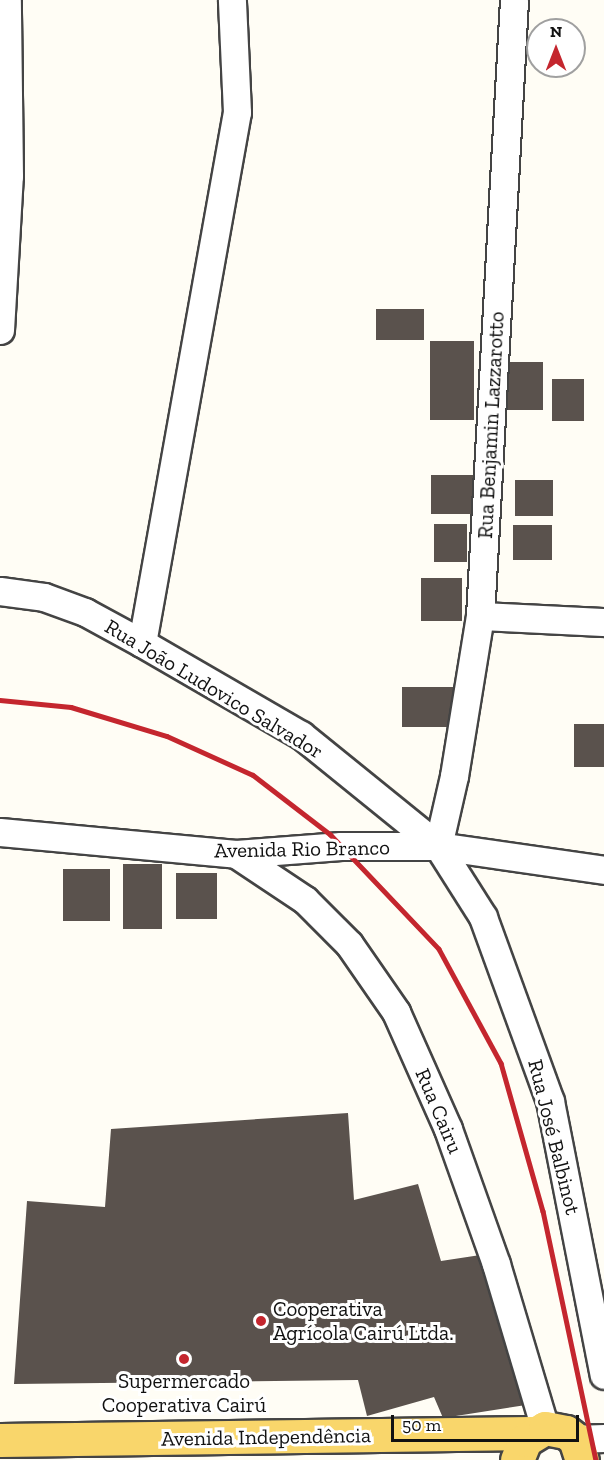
<!DOCTYPE html>
<html>
<head>
<meta charset="utf-8">
<style>
	body { margin:0 }
	#map { position:relative; width:604px; height:1460px; overflow:hidden; background:#fffdf5; font-family:"Zilla Slab",serif }
	div>[style] { position:absolute }
	.building>* { inset:0; background:#5a524d; transform-origin:0 0 }
	.roads { filter:drop-shadow(2px 0 #444) drop-shadow(-2px 0 #444) drop-shadow(0 2px #444) drop-shadow(0 -2px #444) }
	.minor>* { height:27px; margin:-13.5px; padding:0 13.5px; transform-origin:13.5px; border-radius:13.5px; background:#fff }
	.major>* { height:33px; margin:-16.5px; padding:0 16.5px; transform-origin:16.5px; border-radius:16.5px; background:#f9d66b }
	.rail>* { height:4.5px; margin:-2.25px; padding:0 2.25px; transform-origin:2.25px; border-radius:2.25px; background:#c4262e }
	.dots>* { width:16px; height:16px; translate:-50% -50%; box-sizing:border-box; border:3px solid #fff; border-radius:50% }
	span { translate:-50% -50%; white-space:nowrap; text-align:center; line-height:1.15; -webkit-text-stroke:6px #fff; paint-order:stroke }
	.street-label { font-size:21px; color:#111 }
	.poi-label { font-size:21px; color:#111 }
	.left { translate:0 -50%; text-align:left }
	.north { position:absolute; left:526px; top:18px; width:60px; height:60px; box-sizing:border-box; background:#fff; border:2px solid #a0a0a0; border-radius:50%; rotate:0deg; font-size:16px; font-weight:700; line-height:24px; text-align:center; color:#111 }
	.north::after { content:''; display:block; margin:auto; width:21px; height:27px; background:#c4262e; clip-path:polygon(50% 0,100% 100%,50% 72%,0 100%) }
	.scale { position:absolute; left:391px; top:1415px; width:188px; height:27px; box-sizing:border-box; border:3px solid #111; border-top:0; padding-left:8px; font-size:18px; line-height:21px; white-space:nowrap; color:#111; -webkit-text-stroke:4px #fff; paint-order:stroke }
</style>
</head>
<body>
<div id="map">
	<div class="building">
		<i style="left:376px;top:309px;width:48px;height:31px"></i>
		<i style="left:430px;top:341px;width:44px;height:79px"></i>
		<i style="left:506px;top:362px;width:37px;height:48px"></i>
		<i style="left:552px;top:379px;width:32px;height:42px"></i>
		<i style="left:431px;top:475px;width:45px;height:39px"></i>
		<i style="left:515px;top:480px;width:38px;height:36px"></i>
		<i style="left:434px;top:524px;width:33px;height:38px"></i>
		<i style="left:513px;top:525px;width:39px;height:35px"></i>
		<i style="left:421px;top:578px;width:41px;height:43px"></i>
		<i style="left:402px;top:687px;width:51px;height:40px"></i>
		<i style="left:574px;top:724px;width:30px;height:43px"></i>
		<i style="left:123px;top:864px;width:39px;height:65px"></i>
		<i style="left:63px;top:869px;width:47px;height:52px"></i>
		<i style="left:176px;top:873px;width:41px;height:46px"></i>
		<i style="clip-path:polygon(348px 1113px,354px 1200px,418px 1184px,441px 1261px,487px 1254px,526px 1405px,443px 1418px,434px 1397px,367px 1416px,358px 1380px,14px 1384px,27px 1201px,105px 1207px,111px 1129px)"></i>
	</div>
	<div class="roads">
		<div class="minor">
			<i style="left:0;top:330px;width:154px;rotate:-86.7deg"></i>
			<i style="left:9px;top:176px;width:176px;rotate:-90.7deg"></i>
			<i style="left:0;top:591px;width:44px;rotate:7.8deg"></i>
			<i style="left:44px;top:597px;width:44px;rotate:20.1deg"></i>
			<i style="left:85px;top:612px;width:65px;rotate:28.5deg"></i>
			<i style="left:142px;top:643px;width:184px;rotate:30.1deg"></i>
			<i style="left:301px;top:735px;width:176px;rotate:39deg"></i>
			<i style="left:438px;top:846px;width:84px;rotate:57.6deg"></i>
			<i style="left:483px;top:917px;width:196px;rotate:70deg"></i>
			<i style="left:550px;top:1101px;width:279px;rotate:78.9deg"></i>
			<i style="left:480px;top:616px;width:124px;rotate:2.8deg"></i>
			<i style="left:142px;top:643px;width:539px;rotate:-79.86deg"></i>
			<i style="left:237px;top:112px;width:112px;rotate:-92.6deg"></i>
			<i style="left:0;top:832px;width:237px;rotate:5.3deg"></i>
			<i style="left:236px;top:854px;width:105px;rotate:-4.4deg"></i>
			<i style="left:341px;top:846px;width:97px"></i>
			<i style="left:438px;top:846px;width:168px;rotate:8.2deg"></i>
			<i style="left:438px;top:846px;width:72px;rotate:-77.1deg"></i>
			<i style="left:454px;top:776px;width:162px;rotate:-80.8deg"></i>
			<i style="left:480px;top:616px;width:617px;rotate:-86.84deg"></i>
			<i style="left:236px;top:854px;width:83px;rotate:33.7deg"></i>
			<i style="left:305px;top:900px;width:62px;rotate:45deg"></i>
			<i style="left:349px;top:944px;width:83px;rotate:55.3deg"></i>
			<i style="left:396px;top:1012px;width:128px;rotate:66deg"></i>
			<i style="left:448px;top:1129px;width:143px;rotate:70.4deg"></i>
			<i style="left:496px;top:1264px;width:171px;rotate:73.4deg"></i>
			<i style="left:575px;top:1439px;width:29px;rotate:-2deg"></i>
		</div>
		<div class="major">
			<i style="left:0;top:1440px;width:532px;rotate:-0.75deg"></i>
			<i style="left:517px;top:1460px;width:22px;rotate:-68deg"></i>
			<i style="left:525px;top:1440px;width:23px;rotate:-31deg"></i>
			<i style="left:545px;top:1428px;width:21px;rotate:11deg"></i>
			<i style="left:566px;top:1432px;width:11px;rotate:38deg"></i>
			<i style="left:575px;top:1439px;width:22px;rotate:72deg"></i>
		</div>
	</div>
	<div class="rail">
		<i style="left:0;top:700px;width:71px;rotate:5.6deg"></i>
		<i style="left:71px;top:707px;width:100px;rotate:16.8deg"></i>
		<i style="left:167px;top:736px;width:94px;rotate:24.4deg"></i>
		<i style="left:253px;top:775px;width:97px;rotate:37.5deg"></i>
		<i style="left:330px;top:834px;width:158px;rotate:46.5deg"></i>
		<i style="left:439px;top:949px;width:130px;rotate:61.5deg"></i>
		<i style="left:501px;top:1063px;width:154px;rotate:74.2deg"></i>
		<i style="left:543px;top:1211px;width:255px;rotate:78deg"></i>
	</div>
	<div class="dots">
		<i style="left:261px;top:1321px;background:#c4262e"></i>
		<i style="left:184px;top:1359px;background:#c4262e"></i>
	</div>
	<div class="street-label">
		<span style="left:491px;top:425px;rotate:-87deg">Rua Benjamin Lazzarotto</span>
		<span style="left:214px;top:689px;rotate:31deg">Rua João Ludovico Salvador</span>
		<span style="left:302px;top:849px;rotate:-1deg">Avenida Rio Branco</span>
		<span style="left:439px;top:1111px;rotate:67deg">Rua Cairu</span>
		<span style="left:554px;top:1137px;rotate:76deg">Rua José Balbinot</span>
		<span style="left:266px;top:1437px;rotate:-1deg">Avenida Independência</span>
	</div>
	<div class="poi-label">
		<span class="left" style="left:273px;top:1321px">Cooperativa<br>Agrícola Cairú Ltda.</span>
		<span style="left:184px;top:1393px">Supermercado<br>Cooperativa Cairú</span>
	</div>
	<div class="north">N</div>
	<div class="scale">50 m</div>
</div>
</body>
</html>
